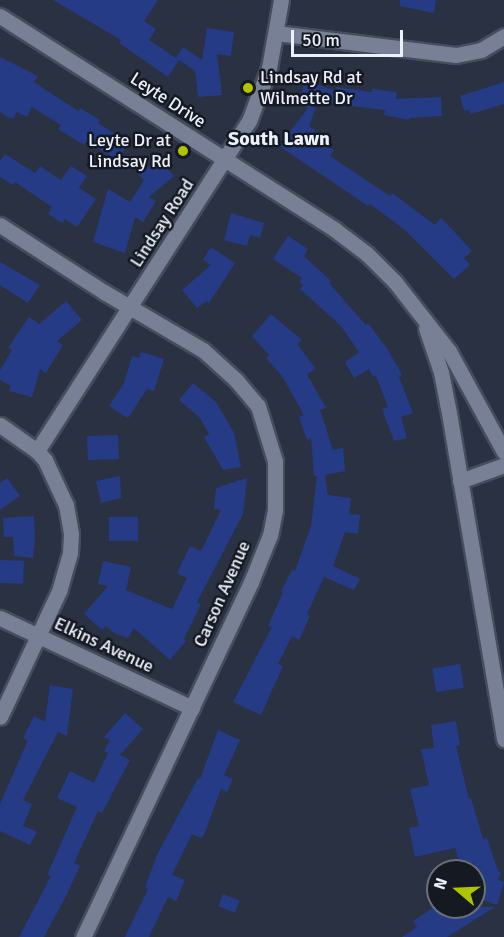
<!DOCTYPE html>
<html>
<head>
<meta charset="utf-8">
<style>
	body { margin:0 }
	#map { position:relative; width:504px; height:937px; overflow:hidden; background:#293143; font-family:Signika,sans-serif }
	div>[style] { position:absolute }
	.building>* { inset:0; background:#253b86; transform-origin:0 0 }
	.roads { filter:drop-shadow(2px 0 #464c5c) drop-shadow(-2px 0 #464c5c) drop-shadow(0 2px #464c5c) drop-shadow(0 -2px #464c5c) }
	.minor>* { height:15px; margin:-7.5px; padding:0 7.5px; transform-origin:7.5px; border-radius:7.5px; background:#778095 }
	.dots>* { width:16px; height:16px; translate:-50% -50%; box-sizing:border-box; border:3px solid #151921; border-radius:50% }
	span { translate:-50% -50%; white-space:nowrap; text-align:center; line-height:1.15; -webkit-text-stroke:5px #151921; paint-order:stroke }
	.poi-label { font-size:18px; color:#ecf1fd }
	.left { translate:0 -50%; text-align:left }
	.right { translate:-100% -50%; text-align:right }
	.street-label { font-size:18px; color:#ecf1fd }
	.neighbourhood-label { font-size:20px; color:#ecf1fd; font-weight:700 }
	.north { position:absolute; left:426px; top:859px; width:60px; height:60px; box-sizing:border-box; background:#151921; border:2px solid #6b6f79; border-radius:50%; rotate:289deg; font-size:16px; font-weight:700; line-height:24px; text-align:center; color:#ecf1fd }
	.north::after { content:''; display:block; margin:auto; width:21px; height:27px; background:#b0c501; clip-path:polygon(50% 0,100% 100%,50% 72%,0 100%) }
	.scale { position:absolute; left:291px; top:30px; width:112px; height:27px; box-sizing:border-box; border:3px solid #ecf1fd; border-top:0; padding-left:8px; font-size:18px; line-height:21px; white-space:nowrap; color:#ecf1fd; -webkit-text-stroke:4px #151921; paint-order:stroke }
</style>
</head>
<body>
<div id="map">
	<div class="building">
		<i style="clip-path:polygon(53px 0,158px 0,144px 21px,156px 29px,149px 40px,176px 58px,183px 47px,202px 60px,207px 28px,234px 32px,231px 56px,217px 54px,222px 95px,198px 97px,195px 71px,179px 60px,168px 77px,119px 43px,121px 40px)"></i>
		<i style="clip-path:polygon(400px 0,436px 0,434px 13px,400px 6px)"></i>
		<i style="clip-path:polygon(0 57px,38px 76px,34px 82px,78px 111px,80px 108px,100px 120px,98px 123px,129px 143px,117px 161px,87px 141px,84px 145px,58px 129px,61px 125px,32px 107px,27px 117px,17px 112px,14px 118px,9px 118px,0 112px)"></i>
		<i style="clip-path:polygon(306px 80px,335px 91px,336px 87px,372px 92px,372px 89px,397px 92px,396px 99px,441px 97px,442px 116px,409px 118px,409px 120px,384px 115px,385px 110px,318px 102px,309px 126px,328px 140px,325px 145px,334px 150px,330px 156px,390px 196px,392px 193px,435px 225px,441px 218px,450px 227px,472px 251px,464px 258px,470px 265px,454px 279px,405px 230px,370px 204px,368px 206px,279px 146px,308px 108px,297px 104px)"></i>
		<i style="clip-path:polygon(504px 82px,504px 104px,471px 114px,468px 110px,464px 111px,460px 96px)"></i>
		<i style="clip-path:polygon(5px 154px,35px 173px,40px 166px,61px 180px,71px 166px,87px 176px,79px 188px,96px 199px,77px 227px,65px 219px,62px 223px,48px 214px,52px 207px,15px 182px,13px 185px,0 177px,0 161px)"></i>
		<i style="clip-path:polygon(158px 158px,174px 176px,149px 197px,156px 201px,143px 222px,135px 217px,125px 253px,93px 242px,108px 189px,130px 202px,144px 180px,139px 175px)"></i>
		<i style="clip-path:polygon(231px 213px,264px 223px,260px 238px,250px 235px,247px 246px,224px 240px)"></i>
		<i style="clip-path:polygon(288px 236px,308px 249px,304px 256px,331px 281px,329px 283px,366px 325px,368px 323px,388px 350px,402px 375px,399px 377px,413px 413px,401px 417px,407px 438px,394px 441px,382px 409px,388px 407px,376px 376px,373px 377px,369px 369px,354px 378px,345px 362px,359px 352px,340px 325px,300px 289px,303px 285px,299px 282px,302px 278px,273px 259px)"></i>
		<i style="clip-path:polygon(211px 247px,235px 263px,209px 303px,206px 301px,197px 308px,182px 290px,211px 265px,203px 260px)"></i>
		<i style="clip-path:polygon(0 262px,40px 285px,28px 303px,0 285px)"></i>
		<i style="clip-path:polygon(66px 301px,82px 320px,57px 341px,63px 345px,46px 373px,40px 369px,32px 397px,9px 391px,11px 386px,0 380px,0 370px,12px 350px,8px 348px,29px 317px,39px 324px)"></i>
		<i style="clip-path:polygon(271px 314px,302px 340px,297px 344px,316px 369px,307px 374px,326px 408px,320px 410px,333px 450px,343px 448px,345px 471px,325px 475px,328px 495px,351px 498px,349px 514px,360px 515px,358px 534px,345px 532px,333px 566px,360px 579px,354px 590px,324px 577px,307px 614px,310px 616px,299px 640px,292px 636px,278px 664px,283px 666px,261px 715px,233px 702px,272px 627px,268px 626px,283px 592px,281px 591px,292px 570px,295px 571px,311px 526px,317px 476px,314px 476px,311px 438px,307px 440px,299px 417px,304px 415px,282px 376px,266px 358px,269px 355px,252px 336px)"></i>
		<i style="clip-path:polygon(141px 352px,164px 359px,154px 391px,147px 389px,128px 418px,109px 406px,124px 383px,132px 356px,139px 358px)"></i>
		<i style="clip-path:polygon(193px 383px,216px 402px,234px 433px,241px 467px,223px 470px,204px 437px,209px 434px,200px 418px,179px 400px)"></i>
		<i style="left:118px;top:435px;width:24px;height:31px;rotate:88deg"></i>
		<i style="clip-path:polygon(120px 476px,121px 498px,101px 503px,96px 481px)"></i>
		<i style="clip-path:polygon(7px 478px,20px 496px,0 510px,0 483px)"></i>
		<i style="clip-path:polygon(247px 478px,243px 514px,197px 602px,201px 604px,184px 639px,186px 641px,170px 660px,134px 628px,128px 638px,114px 633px,106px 626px,102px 630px,84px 614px,108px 586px,98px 584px,103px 561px,131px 567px,126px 590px,172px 609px,187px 578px,177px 573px,190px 546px,201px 551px,221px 510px,214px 509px,216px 488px)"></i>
		<i style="clip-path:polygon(34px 516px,35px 540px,33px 558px,14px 556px,13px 537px,4px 537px,3px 518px)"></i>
		<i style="left:138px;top:517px;width:24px;height:29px;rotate:90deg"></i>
		<i style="left:0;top:560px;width:24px;height:23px;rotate:2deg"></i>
		<i style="left:460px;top:664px;width:24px;height:28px;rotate:81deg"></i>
		<i style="clip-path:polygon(50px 685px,73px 689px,67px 736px,58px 732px,23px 800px,32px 804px,23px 826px,37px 832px,30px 845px,0 831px,0 804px,28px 740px,23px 738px,34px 716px,45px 722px)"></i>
		<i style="clip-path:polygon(125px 713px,143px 729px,120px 755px,130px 760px,102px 813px,98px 811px,74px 863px,80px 866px,65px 898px,44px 937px,19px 937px,51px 876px,47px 875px,77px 807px,57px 798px,70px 771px,94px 783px,108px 753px,104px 751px,110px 740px,104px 737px)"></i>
		<i style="clip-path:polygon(456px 721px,460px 745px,456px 746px,469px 799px,471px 798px,483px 839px,487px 838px,498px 871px,501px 872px,498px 880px,504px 882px,497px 905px,474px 897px,474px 863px,461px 867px,455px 848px,415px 857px,409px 828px,419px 826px,410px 789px,429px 785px,421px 749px,434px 748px,431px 725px)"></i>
		<i style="clip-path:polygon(218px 730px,240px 740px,224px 775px,233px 779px,227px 792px,221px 789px,204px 835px,201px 838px,192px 834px,172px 875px,185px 880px,176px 901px,168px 897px,149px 937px,125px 937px,148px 889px,145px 887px,157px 855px,198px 778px,200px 779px)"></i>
		<i style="left:223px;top:894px;width:18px;height:13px;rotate:22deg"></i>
		<i style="clip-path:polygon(434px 907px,495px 907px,447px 937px,402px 937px,417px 927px,413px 921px)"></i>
	</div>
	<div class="roads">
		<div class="minor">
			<i style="left:0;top:16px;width:396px;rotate:32.5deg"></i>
			<i style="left:334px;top:229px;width:41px;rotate:37.1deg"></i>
			<i style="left:367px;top:254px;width:40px;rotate:45deg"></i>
			<i style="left:395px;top:282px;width:88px;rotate:52deg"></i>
			<i style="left:449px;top:351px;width:115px;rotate:61.4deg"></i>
			<i style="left:276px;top:33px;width:181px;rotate:7deg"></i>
			<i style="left:456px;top:55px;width:25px;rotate:-11deg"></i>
			<i style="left:481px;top:50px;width:27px;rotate:-31deg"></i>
			<i style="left:0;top:225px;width:124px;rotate:32.8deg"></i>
			<i style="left:104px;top:292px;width:115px;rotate:30.4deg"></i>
			<i style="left:203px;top:350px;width:45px;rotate:42.3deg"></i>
			<i style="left:236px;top:380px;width:34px;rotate:50deg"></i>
			<i style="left:258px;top:406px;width:58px;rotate:72.8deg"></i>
			<i style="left:275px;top:461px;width:49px;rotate:90deg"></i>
			<i style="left:275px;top:510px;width:25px;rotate:101deg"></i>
			<i style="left:270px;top:535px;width:51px;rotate:112deg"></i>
			<i style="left:251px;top:582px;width:393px;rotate:115.3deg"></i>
			<i style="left:426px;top:328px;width:46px;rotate:71.2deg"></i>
			<i style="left:441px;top:372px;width:42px;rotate:79deg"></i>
			<i style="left:449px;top:413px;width:331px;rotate:80.4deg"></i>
			<i style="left:0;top:425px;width:45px;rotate:35.1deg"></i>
			<i style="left:37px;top:451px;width:12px;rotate:48deg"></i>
			<i style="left:45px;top:460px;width:50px;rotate:65deg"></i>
			<i style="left:66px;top:505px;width:29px;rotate:80deg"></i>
			<i style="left:71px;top:534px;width:19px;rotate:93deg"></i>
			<i style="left:70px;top:553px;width:37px;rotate:106deg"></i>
			<i style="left:60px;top:589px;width:141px;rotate:115.1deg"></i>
			<i style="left:37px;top:451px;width:392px;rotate:-57.3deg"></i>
			<i style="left:249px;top:121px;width:57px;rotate:-69.3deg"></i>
			<i style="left:269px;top:68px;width:69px;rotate:-80deg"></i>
			<i style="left:460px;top:481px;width:47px;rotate:-20deg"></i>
			<i style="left:0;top:618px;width:212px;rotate:25.1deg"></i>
		</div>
	</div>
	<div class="dots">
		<i style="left:248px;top:88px;background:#b0c501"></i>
		<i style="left:183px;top:151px;background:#b0c501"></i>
	</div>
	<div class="poi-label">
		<span class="left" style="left:260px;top:88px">Lindsay Rd at<br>Wilmette Dr</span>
		<span class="right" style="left:171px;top:151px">Leyte Dr at<br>Lindsay Rd</span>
	</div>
	<div class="street-label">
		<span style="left:168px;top:100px;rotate:33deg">Leyte Drive</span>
		<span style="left:162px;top:223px;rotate:-57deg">Lindsay Road</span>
		<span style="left:222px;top:594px;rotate:-66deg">Carson Avenue</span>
		<span style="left:104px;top:645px;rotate:25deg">Elkins Avenue</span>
	</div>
	<div class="neighbourhood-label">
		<span style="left:279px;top:138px">South Lawn</span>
	</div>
	<div class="north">N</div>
	<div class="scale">50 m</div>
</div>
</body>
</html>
